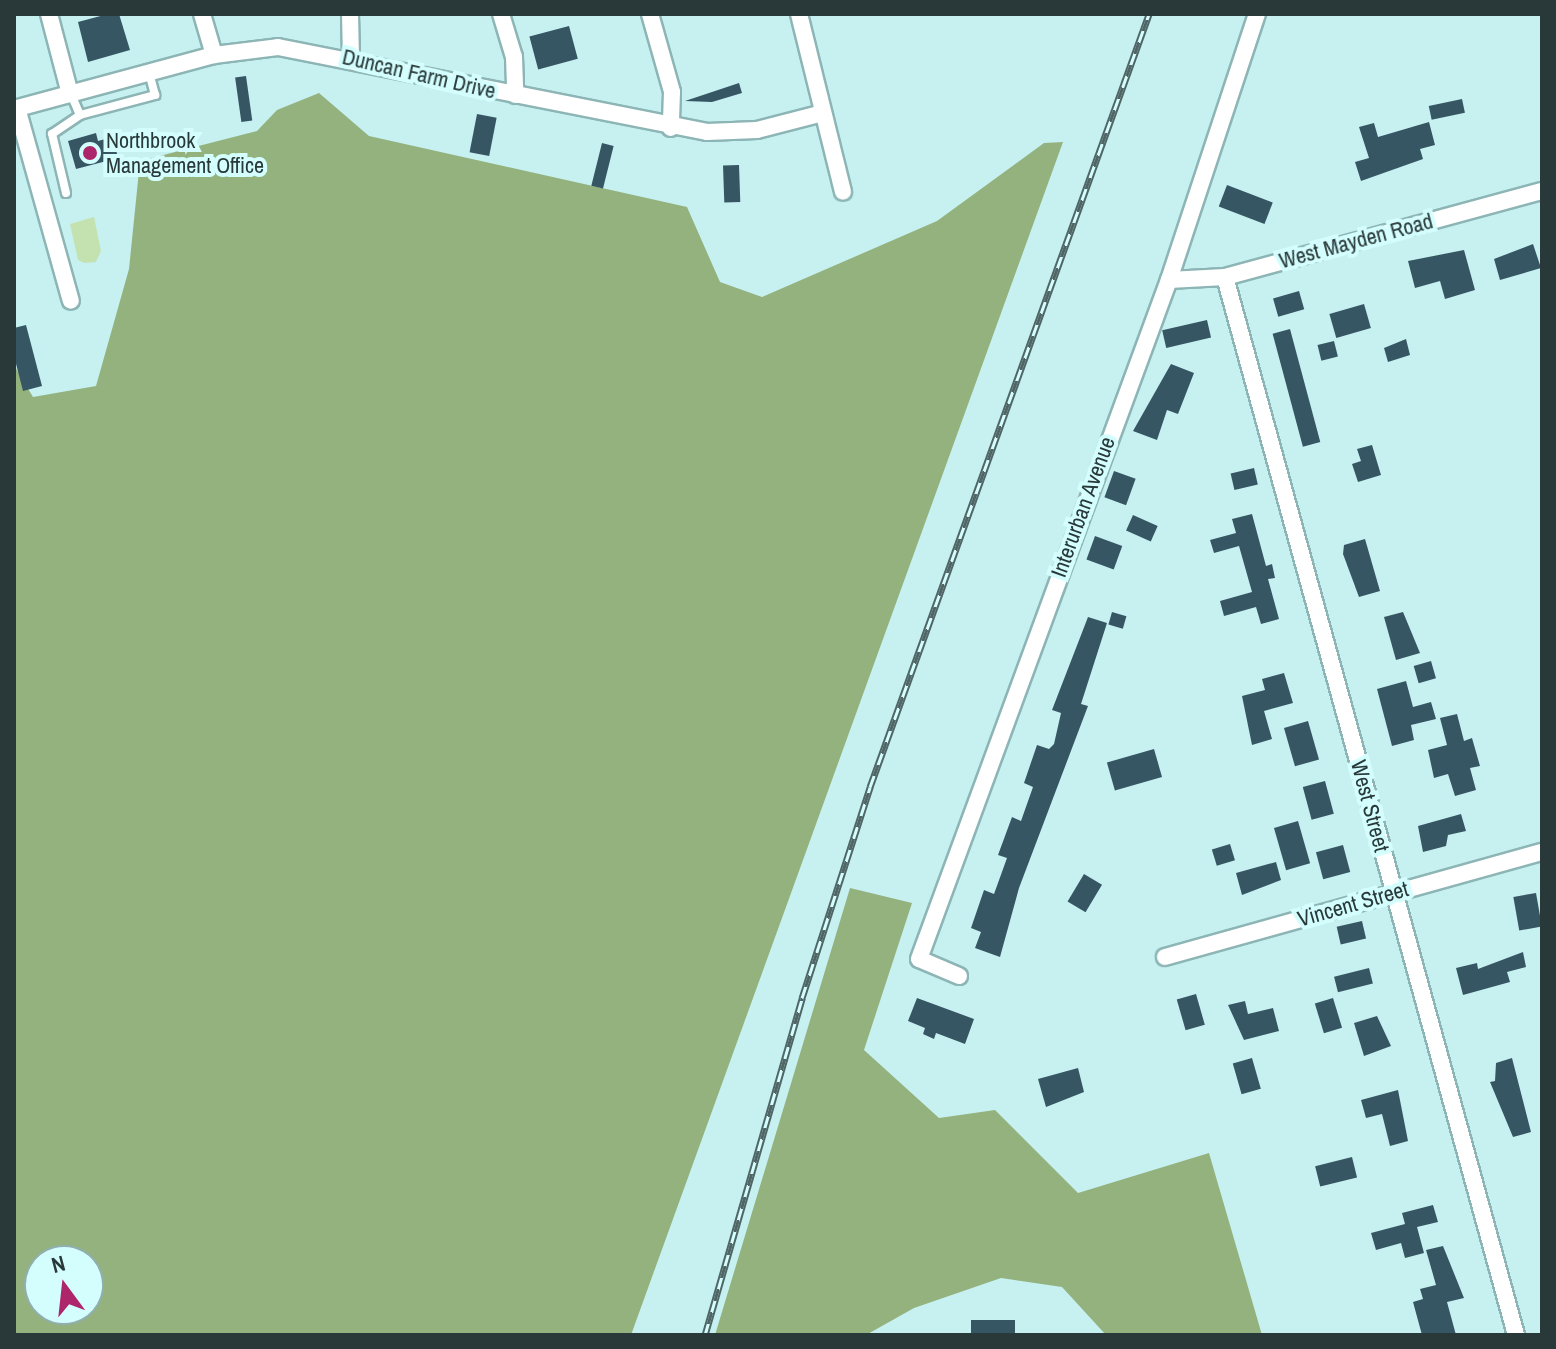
<!DOCTYPE html>
<html>
<head>
<meta charset="utf-8">
<style>
	body { margin:0 }
	#map { position:relative; width:1556px; height:1349px; overflow:hidden; background:#c7f1f1; font-family:"Archivo Narrow",sans-serif }
	div>[style] { position:absolute }
	.green>* { inset:0; background:#c4e1b0 }
	.forest>* { inset:0; background:#93b27e }
	.building>* { inset:0; background:#375664; transform-origin:0 0 }
	.roads { filter:drop-shadow(2px 0 #8db5b5) drop-shadow(-2px 0 #8db5b5) drop-shadow(0 2px #8db5b5) drop-shadow(0 -2px #8db5b5) }
	.service>* { height:8px; margin:-4px; padding:0 4px; transform-origin:4px; border-radius:4px; background:#fff }
	.minor>* { height:16px; margin:-8px; padding:0 8px; transform-origin:8px; border-radius:8px; background:#fff }
	.rail>* { height:7px; margin-top:-3.5px; transform-origin:0; background:repeating-linear-gradient(90deg,#d4fefe 0 12px,#506666 0 24px); box-sizing:border-box; border-block:2px solid #506666 }
	.dots>* { width:22px; height:22px; translate:-50% -50%; box-sizing:border-box; border:4px solid #d4fefe; border-radius:50% }
	span { translate:-50% -50%; white-space:nowrap; text-align:center; line-height:1.15; -webkit-text-stroke:8px #d4fefe; paint-order:stroke }
	.street-label { font-size:22px; color:#293939 }
	.poi-label { font-size:22px; color:#293939 }
	.left { translate:0 -50%; text-align:left }
	.frame { position:absolute; inset:0; border:16px solid #293939; pointer-events:none }
	.north { position:absolute; left:24px; top:1245px; width:80px; height:80px; box-sizing:border-box; background:#d4fefe; border:2px solid #90afaf; border-radius:50%; rotate:345deg; font-size:22px; font-weight:700; line-height:32px; text-align:center; color:#293939 }
	.north::after { content:''; display:block; margin:auto; width:28px; height:36px; background:#ad266b; clip-path:polygon(50% 0,100% 100%,50% 72%,0 100%) }
</style>
</head>
<body>
<div id="map">
	<div class="green">
		<i style="clip-path:polygon(94px 217px,101px 251px,96px 262px,84px 263px,78px 260px,70px 224px)"></i>
	</div>
	<div class="forest">
		<i style="clip-path:polygon(evenodd,319px 93px,369px 136px,687px 207px,720px 282px,762px 297px,937px 221px,1044px 143px,1063px 142px,631px 1335px,14px 1335px,14px 365px,33px 397px,96px 386px,129px 269px,140px 161px,257px 131px,277px 110px,319px 93px,40px 1261px,88px 1261px,88px 1309px,40px 1309px,40px 1261px)"></i>
		<i style="clip-path:polygon(850px 888px,912px 903px,864px 1050px,939px 1118px,995px 1110px,1078px 1193px,1209px 1153px,1262px 1335px,1106px 1335px,1062px 1287px,1001px 1278px,914px 1308px,866px 1335px,715px 1335px)"></i>
	</div>
	<div class="building">
		<i style="clip-path:polygon(108px 14px,119px 14px,130px 50px,88px 62px,78px 22px)"></i>
		<i style="left:569px;top:26px;width:34px;height:41px;rotate:75deg"></i>
		<i style="left:246px;top:76px;width:45px;height:11px;rotate:82deg"></i>
		<i style="clip-path:polygon(739px 83px,742px 93px,712px 102px,685px 101px)"></i>
		<i style="left:1462px;top:99px;width:14px;height:34px;rotate:78deg"></i>
		<i style="left:477px;top:114px;width:20px;height:39px;rotate:11deg"></i>
		<i style="clip-path:polygon(1429px 122px,1435px 145px,1420px 149px,1423px 159px,1361px 181px,1355px 162px,1369px 158px,1359px 127px,1374px 123px,1378px 137px)"></i>
		<i style="clip-path:polygon(96px 133px,98px 141px,113px 137px,118px 158px,76px 169px,68px 141px)"></i>
		<i style="left:602px;top:143px;width:12px;height:44px;rotate:14deg"></i>
		<i style="left:739px;top:165px;width:37px;height:16px;rotate:88deg"></i>
		<i style="left:1227px;top:185px;width:49px;height:23px;rotate:21deg"></i>
		<i style="clip-path:polygon(1533px 244px,1541px 268px,1500px 280px,1494px 259px)"></i>
		<i style="clip-path:polygon(1464px 250px,1475px 290px,1445px 299px,1440px 281px,1415px 288px,1408px 261px)"></i>
		<i style="left:1299px;top:291px;width:19px;height:27px;rotate:74deg"></i>
		<i style="left:1364px;top:304px;width:25px;height:36px;rotate:74deg"></i>
		<i style="left:1207px;top:320px;width:18px;height:46px;rotate:77deg"></i>
		<i style="clip-path:polygon(26px 325px,42px 386px,23px 391px,14px 356px,14px 328px)"></i>
		<i style="left:1290px;top:329px;width:117px;height:18px;rotate:75deg"></i>
		<i style="clip-path:polygon(1406px 339px,1410px 355px,1388px 362px,1384px 348px)"></i>
		<i style="left:1334px;top:341px;width:16px;height:17px;rotate:76deg"></i>
		<i style="clip-path:polygon(1171px 364px,1194px 373px,1178px 414px,1167px 410px,1157px 440px,1133px 431px)"></i>
		<i style="clip-path:polygon(1372px 445px,1381px 475px,1358px 482px,1352px 464px,1361px 461px,1357px 449px)"></i>
		<i style="left:1254px;top:468px;width:17px;height:24px;rotate:77deg"></i>
		<i style="left:1114px;top:471px;width:23px;height:28px;rotate:20deg"></i>
		<i style="clip-path:polygon(1252px 514px,1266px 566px,1272px 564px,1275px 578px,1268px 579px,1279px 619px,1261px 624px,1256px 607px,1224px 616px,1220px 601px,1252px 592px,1239px 546px,1214px 553px,1210px 540px,1236px 533px,1232px 519px)"></i>
		<i style="left:1133px;top:515px;width:27px;height:17px;rotate:24deg"></i>
		<i style="left:1095px;top:536px;width:29px;height:25px;rotate:20deg"></i>
		<i style="clip-path:polygon(1365px 539px,1380px 591px,1359px 597px,1343px 554px,1344px 545px)"></i>
		<i style="left:1112px;top:612px;width:15px;height:13px;rotate:16deg"></i>
		<i style="clip-path:polygon(1403px 612px,1420px 653px,1396px 660px,1384px 617px)"></i>
		<i style="clip-path:polygon(1088px 617px,1107px 623px,1081px 704px,1088px 706px,1019px 888px,1000px 957px,975px 948px,981px 932px,971px 928px,984px 890px,994px 894px,1007px 858px,998px 855px,1012px 817px,1021px 821px,1033px 787px,1024px 783px,1037px 745px,1049px 749px,1054px 744px,1061px 713px,1052px 710px)"></i>
		<i style="left:1431px;top:661px;width:18px;height:18px;rotate:74deg"></i>
		<i style="clip-path:polygon(1284px 673px,1293px 703px,1264px 711px,1272px 739px,1252px 745px,1242px 696px,1265px 690px,1262px 679px)"></i>
		<i style="clip-path:polygon(1406px 681px,1413px 707px,1431px 702px,1436px 719px,1411px 725px,1414px 740px,1392px 746px,1377px 689px)"></i>
		<i style="clip-path:polygon(1457px 714px,1464px 741px,1472px 738px,1480px 766px,1470px 768px,1476px 790px,1455px 796px,1448px 774px,1434px 778px,1428px 750px,1447px 745px,1440px 718px)"></i>
		<i style="left:1308px;top:721px;width:40px;height:25px;rotate:74deg"></i>
		<i style="left:1154px;top:749px;width:29px;height:49px;rotate:74deg"></i>
		<i style="left:1325px;top:781px;width:34px;height:23px;rotate:75deg"></i>
		<i style="clip-path:polygon(1461px 814px,1466px 831px,1448px 835px,1446px 846px,1423px 852px,1418px 826px)"></i>
		<i style="left:1298px;top:821px;width:44px;height:25px;rotate:74deg"></i>
		<i style="left:1230px;top:844px;width:17px;height:19px;rotate:73deg"></i>
		<i style="left:1343px;top:845px;width:28px;height:28px;rotate:75deg"></i>
		<i style="clip-path:polygon(1276px 862px,1281px 880px,1242px 895px,1236px 873px)"></i>
		<i style="left:1084px;top:874px;width:21px;height:32px;rotate:31deg"></i>
		<i style="left:1536px;top:893px;width:34px;height:23px;rotate:80deg"></i>
		<i style="left:1362px;top:921px;width:18px;height:26px;rotate:77deg"></i>
		<i style="clip-path:polygon(1523px 952px,1526px 967px,1507px 972px,1510px 982px,1463px 995px,1456px 968px,1477px 963px,1478px 969px)"></i>
		<i style="left:1369px;top:968px;width:16px;height:36px;rotate:76deg"></i>
		<i style="left:1196px;top:994px;width:32px;height:20px;rotate:74deg"></i>
		<i style="clip-path:polygon(917px 998px,974px 1019px,965px 1044px,936px 1033px,934px 1039px,923px 1034px,925px 1028px,908px 1021px)"></i>
		<i style="left:1333px;top:998px;width:31px;height:19px;rotate:73deg"></i>
		<i style="clip-path:polygon(1245px 1001px,1248px 1014px,1273px 1008px,1279px 1031px,1244px 1040px,1228px 1005px)"></i>
		<i style="clip-path:polygon(1377px 1016px,1391px 1046px,1364px 1056px,1354px 1023px)"></i>
		<i style="left:1252px;top:1058px;width:32px;height:20px;rotate:74deg"></i>
		<i style="clip-path:polygon(1512px 1058px,1531px 1132px,1513px 1137px,1490px 1082px,1495px 1081px,1496px 1063px)"></i>
		<i style="clip-path:polygon(1078px 1068px,1084px 1092px,1046px 1107px,1038px 1079px)"></i>
		<i style="clip-path:polygon(1398px 1090px,1408px 1141px,1390px 1146px,1382px 1114px,1366px 1118px,1361px 1100px)"></i>
		<i style="left:1352px;top:1157px;width:21px;height:38px;rotate:76deg"></i>
		<i style="clip-path:polygon(1433px 1205px,1438px 1222px,1417px 1227px,1424px 1253px,1405px 1258px,1401px 1243px,1376px 1250px,1371px 1233px,1405px 1224px,1402px 1213px)"></i>
		<i style="clip-path:polygon(1443px 1246px,1464px 1298px,1447px 1302px,1456px 1335px,1422px 1335px,1413px 1302px,1423px 1299px,1420px 1289px,1436px 1285px,1426px 1250px)"></i>
		<i style="left:971px;top:1320px;width:44px;height:15px"></i>
	</div>
	<div class="roads">
		<div class="service">
			<i style="left:71px;top:94px;width:23px;rotate:67deg"></i>
			<i style="left:80px;top:115px;width:78px;rotate:-14.9deg"></i>
			<i style="left:155px;top:95px;width:24px;rotate:-105deg"></i>
			<i style="left:66px;top:193px;width:61px;rotate:-103.3deg"></i>
			<i style="left:52px;top:134px;width:34px;rotate:-34deg"></i>
		</div>
		<div class="minor">
			<i style="left:49px;top:14px;width:83px;rotate:75.3deg"></i>
			<i style="left:202px;top:14px;width:43px;rotate:73.7deg"></i>
			<i style="left:350px;top:14px;width:43px;rotate:88.7deg"></i>
			<i style="left:501px;top:14px;width:45px;rotate:73.2deg"></i>
			<i style="left:514px;top:57px;width:38px;rotate:88deg"></i>
			<i style="left:650px;top:14px;width:81px;rotate:74.2deg"></i>
			<i style="left:672px;top:92px;width:36px;rotate:92deg"></i>
			<i style="left:799px;top:14px;width:183px;rotate:76.1deg"></i>
			<i style="left:17px;top:108px;width:200px;rotate:74.4deg"></i>
			<i style="left:14px;top:109px;width:207px;rotate:-15.1deg"></i>
			<i style="left:214px;top:55px;width:64px;rotate:-7.1deg"></i>
			<i style="left:278px;top:47px;width:437px;rotate:11.2deg"></i>
			<i style="left:707px;top:132px;width:50px;rotate:-2.3deg"></i>
			<i style="left:757px;top:130px;width:68px;rotate:-14.4deg"></i>
			<i style="left:1225px;top:277px;width:1097px;rotate:74.62deg"></i>
			<i style="left:1169px;top:280px;width:56px;rotate:-3.1deg"></i>
			<i style="left:1225px;top:277px;width:328px;rotate:-15.2deg"></i>
			<i style="left:1165px;top:957px;width:391px;rotate:-15.6deg"></i>
			<i style="left:959px;top:976px;width:43px;rotate:-157deg"></i>
			<i style="left:919px;top:959px;width:724px;rotate:-69.79deg"></i>
			<i style="left:1169px;top:280px;width:280px;rotate:-71.7deg"></i>
		</div>
	</div>
	<div class="rail">
		<i style="left:705px;top:1335px;width:351px;rotate:-73.9deg"></i>
		<i style="left:802px;top:998px;width:222px;rotate:-72.1deg"></i>
		<i style="left:870px;top:787px;width:822px;rotate:-70.15deg"></i>
	</div>
	<div class="dots">
		<i style="left:90px;top:153px;background:#ad266b"></i>
	</div>
	<div class="street-label">
		<span style="left:419px;top:74px;rotate:13deg">Duncan Farm Drive</span>
		<span style="left:1356px;top:241px;rotate:-15deg">West Mayden Road</span>
		<span style="left:1083px;top:507px;rotate:-70deg">Interurban Avenue</span>
		<span style="left:1370px;top:806px;rotate:75deg">West Street</span>
		<span style="left:1353px;top:904px;rotate:-16deg">Vincent Street</span>
	</div>
	<div class="poi-label">
		<span class="left" style="left:106px;top:153px">Northbrook<br>Management Office</span>
	</div>
	<div class="frame"></div>
	<div class="north">N</div>
</div>
</body>
</html>
